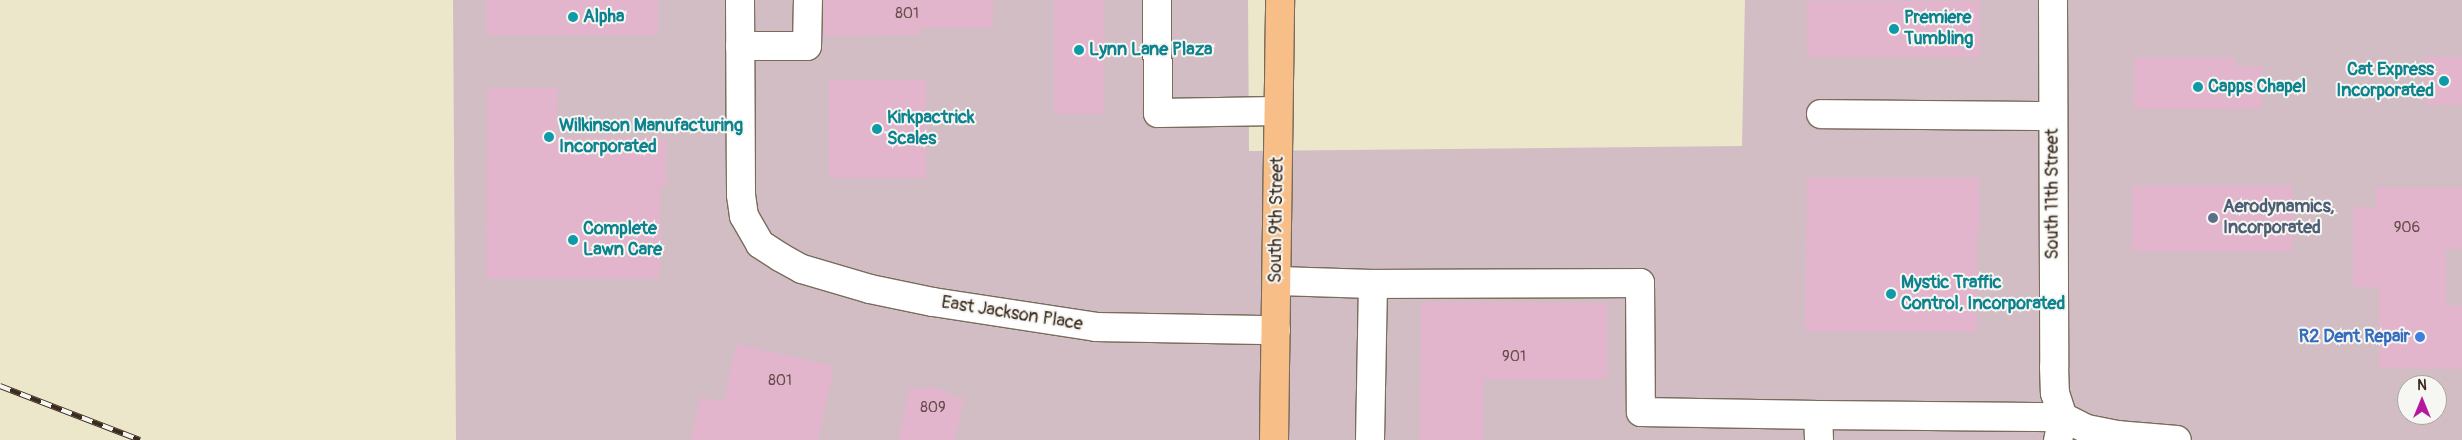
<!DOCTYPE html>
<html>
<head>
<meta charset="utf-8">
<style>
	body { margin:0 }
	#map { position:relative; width:2462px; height:440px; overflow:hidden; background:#ece6cb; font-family:Pangolin,sans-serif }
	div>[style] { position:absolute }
	.industrial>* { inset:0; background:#d2bdc5 }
	.building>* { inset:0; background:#e2b5cc; transform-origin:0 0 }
	.roads { filter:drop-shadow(1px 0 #796c5b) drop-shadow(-1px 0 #796c5b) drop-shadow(0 1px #796c5b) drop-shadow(0 -1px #796c5b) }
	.minor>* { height:28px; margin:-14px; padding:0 14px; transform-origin:14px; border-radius:14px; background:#fff }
	.major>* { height:28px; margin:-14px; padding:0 14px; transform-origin:14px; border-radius:14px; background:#f7be88 }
	.rail>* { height:5.5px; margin-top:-2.75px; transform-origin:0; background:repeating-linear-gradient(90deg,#f6f6f2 0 11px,#3b2a1e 0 22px); box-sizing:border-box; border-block:1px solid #3b2a1e }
	.dots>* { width:14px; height:14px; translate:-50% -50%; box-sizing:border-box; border:2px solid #f6f6f2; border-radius:50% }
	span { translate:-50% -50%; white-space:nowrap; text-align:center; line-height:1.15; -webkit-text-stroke:4px #f6f6f2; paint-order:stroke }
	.number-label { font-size:15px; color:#654d4a }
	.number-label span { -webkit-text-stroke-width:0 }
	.culture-label { font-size:18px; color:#0d838f; font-weight:700 }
	.left { translate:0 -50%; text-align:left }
	.right { translate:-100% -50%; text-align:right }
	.street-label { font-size:18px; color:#3b2a1e }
	.service-label { font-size:18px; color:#4e5e75; font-weight:700 }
	.shop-label { font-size:18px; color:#366cbe; font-weight:700 }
	.north { position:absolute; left:2397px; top:375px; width:50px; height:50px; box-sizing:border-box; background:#f6f6f2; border:1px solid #aba49d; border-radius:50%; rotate:0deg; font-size:14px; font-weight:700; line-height:20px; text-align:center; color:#3b2a1e }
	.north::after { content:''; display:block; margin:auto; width:18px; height:22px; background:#b5179e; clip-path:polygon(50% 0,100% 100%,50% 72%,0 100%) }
</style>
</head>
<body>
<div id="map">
	<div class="industrial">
		<i style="clip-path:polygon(evenodd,453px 0,1248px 0,1249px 151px,1742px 146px,1745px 0,2462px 0,2462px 440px,456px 440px,453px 0,2407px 385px,2437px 385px,2437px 415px,2407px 415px,2407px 385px)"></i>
	</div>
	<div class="building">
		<i style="left:486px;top:0;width:172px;height:35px"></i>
		<i style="clip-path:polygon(824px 0,993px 0,993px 28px,920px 28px,920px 35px,823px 36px)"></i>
		<i style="left:1054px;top:0;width:50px;height:114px"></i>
		<i style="left:1807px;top:1px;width:173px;height:56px"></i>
		<i style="left:2425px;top:57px;width:37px;height:48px"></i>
		<i style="clip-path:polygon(2134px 58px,2235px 58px,2235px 66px,2262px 66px,2262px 109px,2134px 109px)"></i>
		<i style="left:829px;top:80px;width:97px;height:98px"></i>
		<i style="clip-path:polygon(487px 88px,558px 88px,557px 137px,666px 138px,666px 187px,660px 187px,660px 278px,486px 278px)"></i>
		<i style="clip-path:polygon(1807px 178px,1979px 178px,1979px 235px,1977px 235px,1977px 332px,1805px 332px)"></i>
		<i style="left:2132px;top:186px;width:161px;height:65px"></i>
		<i style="clip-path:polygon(2376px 187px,2462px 187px,2462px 249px,2446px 249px,2446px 306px,2462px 306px,2462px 369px,2379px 368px,2379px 287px,2353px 287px,2353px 207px,2376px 207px)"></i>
		<i style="clip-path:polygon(1421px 302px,1607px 303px,1607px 379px,1484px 379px,1484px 440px,1420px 440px)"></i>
		<i style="clip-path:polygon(736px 344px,834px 366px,818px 440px,691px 440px,700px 397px,724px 402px)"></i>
		<i style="clip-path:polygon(926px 386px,948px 391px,947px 395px,964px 398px,955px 440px,899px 440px,909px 387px,926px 390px)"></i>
	</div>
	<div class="roads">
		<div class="minor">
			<i style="left:740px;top:0;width:195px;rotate:89.7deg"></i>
			<i style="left:741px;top:195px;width:21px;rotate:82deg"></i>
			<i style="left:744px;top:216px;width:32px;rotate:60deg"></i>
			<i style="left:760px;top:244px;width:24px;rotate:33deg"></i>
			<i style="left:780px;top:257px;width:25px;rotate:29deg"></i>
			<i style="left:802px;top:269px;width:71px;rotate:16.4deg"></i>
			<i style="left:870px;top:289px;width:64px;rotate:11.7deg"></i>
			<i style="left:933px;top:302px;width:165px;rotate:8.7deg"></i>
			<i style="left:1096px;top:327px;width:180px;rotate:1deg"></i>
			<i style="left:1157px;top:0;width:113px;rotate:89.5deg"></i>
			<i style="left:1158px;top:113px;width:120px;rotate:-1deg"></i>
			<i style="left:2053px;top:0;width:367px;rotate:89.8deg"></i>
			<i style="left:2054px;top:367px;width:26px;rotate:88deg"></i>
			<i style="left:2055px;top:393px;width:25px;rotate:72deg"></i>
			<i style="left:2063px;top:417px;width:24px;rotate:102deg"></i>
			<i style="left:740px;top:46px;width:67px"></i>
			<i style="left:807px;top:46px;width:46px;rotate:-88.8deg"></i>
			<i style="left:1821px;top:114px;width:232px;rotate:0.5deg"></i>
			<i style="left:1277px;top:281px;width:96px;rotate:1.8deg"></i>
			<i style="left:1373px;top:284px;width:156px;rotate:91.1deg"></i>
			<i style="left:1373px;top:284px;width:267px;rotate:-0.2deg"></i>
			<i style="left:1640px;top:283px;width:129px;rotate:89.6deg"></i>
			<i style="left:1641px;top:412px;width:177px;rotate:1deg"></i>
			<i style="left:1819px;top:440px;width:25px;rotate:-92deg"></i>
			<i style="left:1818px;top:415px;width:245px;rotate:0.5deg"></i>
			<i style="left:2063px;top:417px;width:27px;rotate:27deg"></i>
			<i style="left:2087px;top:429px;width:31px;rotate:11deg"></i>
			<i style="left:2117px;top:435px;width:60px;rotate:4.8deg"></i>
		</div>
		<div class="major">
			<i style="left:1274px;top:440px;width:440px;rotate:-89.2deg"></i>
		</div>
	</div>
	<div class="rail">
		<i style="left:0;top:386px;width:150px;rotate:21.1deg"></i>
	</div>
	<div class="dots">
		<i style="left:573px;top:17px;background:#0f9aa8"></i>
		<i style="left:1894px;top:29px;background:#0f9aa8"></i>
		<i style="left:1079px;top:50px;background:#0f9aa8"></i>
		<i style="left:2444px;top:81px;background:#0f9aa8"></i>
		<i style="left:2198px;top:87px;background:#0f9aa8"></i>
		<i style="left:877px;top:129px;background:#0f9aa8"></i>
		<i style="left:549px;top:137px;background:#0f9aa8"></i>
		<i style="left:2213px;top:218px;background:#5c6f8a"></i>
		<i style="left:573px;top:240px;background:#0f9aa8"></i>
		<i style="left:1891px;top:294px;background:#0f9aa8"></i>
		<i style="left:2420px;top:337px;background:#3f7fe0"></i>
	</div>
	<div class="number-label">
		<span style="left:907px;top:14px">801</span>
		<span style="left:2407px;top:228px">906</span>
		<span style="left:1514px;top:357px">901</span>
		<span style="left:780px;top:381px">801</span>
		<span style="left:933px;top:408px">809</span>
	</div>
	<div class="culture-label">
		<span class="left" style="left:583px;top:17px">Alpha</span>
		<span class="left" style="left:1904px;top:29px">Premiere<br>Tumbling</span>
		<span class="left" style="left:1089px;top:50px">Lynn Lane Plaza</span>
		<span class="right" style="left:2434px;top:81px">Cat Express<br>Incorporated</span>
		<span class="left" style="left:2208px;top:87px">Capps Chapel</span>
		<span class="left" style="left:887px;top:129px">Kirkpactrick<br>Scales</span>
		<span class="left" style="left:559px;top:137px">Wilkinson Manufacturing<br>Incorporated</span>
		<span class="left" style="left:583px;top:240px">Complete<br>Lawn Care</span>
		<span class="left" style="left:1901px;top:294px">Mystic Traffic<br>Control, Incorporated</span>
	</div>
	<div class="street-label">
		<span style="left:2053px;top:194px;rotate:-90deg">South 11th Street</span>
		<span style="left:1277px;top:220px;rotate:-89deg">South 9th Street</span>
		<span style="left:1012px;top:314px;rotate:9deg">East Jackson Place</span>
	</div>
	<div class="service-label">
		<span class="left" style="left:2223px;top:218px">Aerodynamics,<br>Incorporated</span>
	</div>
	<div class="shop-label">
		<span class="right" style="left:2410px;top:337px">R2 Dent Repair</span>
	</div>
	<div class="north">N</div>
</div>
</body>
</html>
